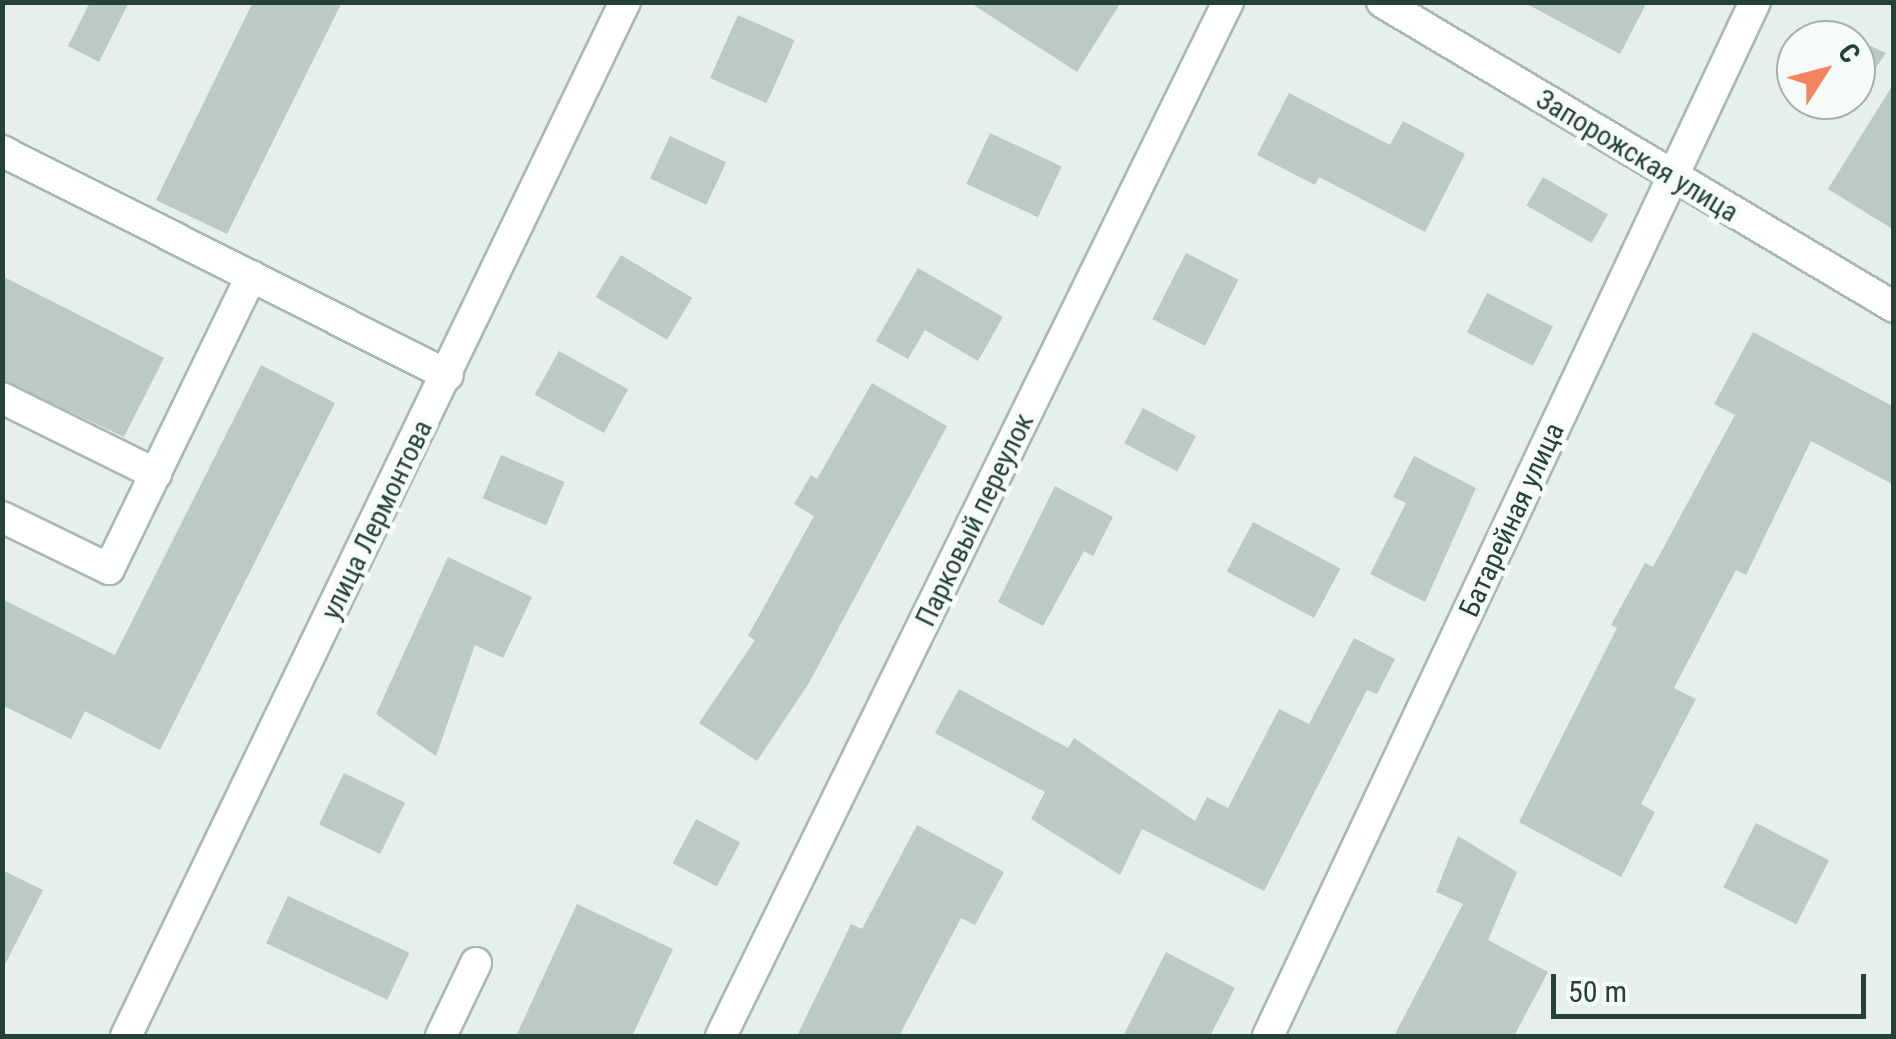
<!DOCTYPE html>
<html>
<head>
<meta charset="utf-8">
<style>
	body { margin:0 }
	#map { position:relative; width:1896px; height:1039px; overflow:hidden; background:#e6efeb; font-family:"Roboto Condensed",sans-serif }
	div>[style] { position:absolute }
	.building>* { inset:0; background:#bbcac4; transform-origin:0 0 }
	.roads { filter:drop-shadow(2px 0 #a8b8b2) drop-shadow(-2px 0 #a8b8b2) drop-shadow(0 2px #a8b8b2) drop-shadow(0 -2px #a8b8b2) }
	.minor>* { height:30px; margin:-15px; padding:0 15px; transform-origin:15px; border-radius:15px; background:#fff }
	span { translate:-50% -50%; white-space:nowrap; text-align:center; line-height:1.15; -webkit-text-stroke:10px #f7fbf9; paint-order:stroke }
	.street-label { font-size:28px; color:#24423a }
	.frame { position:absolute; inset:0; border:5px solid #24423a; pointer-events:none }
	.north { position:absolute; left:1776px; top:20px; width:100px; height:100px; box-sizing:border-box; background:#f7fbf9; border:2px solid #a3b1ad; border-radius:50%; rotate:54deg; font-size:28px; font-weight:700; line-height:40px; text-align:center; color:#24423a }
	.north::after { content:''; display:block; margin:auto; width:35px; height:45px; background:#f4845f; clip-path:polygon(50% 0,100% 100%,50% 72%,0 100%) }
	.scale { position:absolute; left:1551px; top:974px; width:315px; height:45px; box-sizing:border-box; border:5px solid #24423a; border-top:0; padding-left:12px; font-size:30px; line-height:35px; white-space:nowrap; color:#24423a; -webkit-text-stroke:8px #f7fbf9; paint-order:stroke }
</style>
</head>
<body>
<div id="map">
	<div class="building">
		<i style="clip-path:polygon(90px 2px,129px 2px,99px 62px,68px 46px)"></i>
		<i style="clip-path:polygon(253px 2px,342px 2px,227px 234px,156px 200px)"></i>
		<i style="clip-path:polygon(969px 2px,1121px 2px,1077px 72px)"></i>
		<i style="clip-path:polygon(1523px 2px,1647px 2px,1620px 54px)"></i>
		<i style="left:738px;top:15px;width:62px;height:69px;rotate:24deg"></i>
		<i style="clip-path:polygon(1817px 22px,1886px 53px,1856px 97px,1856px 40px,1808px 40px)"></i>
		<i style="clip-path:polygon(1894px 83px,1894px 230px,1828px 189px)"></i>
		<i style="clip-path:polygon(1289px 93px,1390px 145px,1403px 121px,1465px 154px,1425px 232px,1319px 177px,1315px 185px,1257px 155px)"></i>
		<i style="left:990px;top:133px;width:79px;height:56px;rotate:25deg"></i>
		<i style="left:670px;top:136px;width:62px;height:47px;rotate:25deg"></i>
		<i style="left:1543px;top:177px;width:75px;height:33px;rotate:30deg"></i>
		<i style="left:1186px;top:253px;width:59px;height:74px;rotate:27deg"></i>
		<i style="left:621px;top:255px;width:83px;height:49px;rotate:31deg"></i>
		<i style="clip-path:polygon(918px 268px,1003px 317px,978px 361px,925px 330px,908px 359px,876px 341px)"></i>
		<i style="clip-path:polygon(2px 276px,164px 358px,124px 437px,2px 380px)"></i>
		<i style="left:1487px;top:293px;width:74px;height:44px;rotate:27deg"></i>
		<i style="clip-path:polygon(1753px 332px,1894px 407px,1894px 485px,1811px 441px,1746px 575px,1736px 570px,1674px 688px,1696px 699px,1641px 804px,1655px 812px,1621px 877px,1519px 822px,1617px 628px,1611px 625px,1645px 563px,1653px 567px,1735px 415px,1714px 404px)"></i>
		<i style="left:559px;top:351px;width:79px;height:50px;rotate:29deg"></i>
		<i style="clip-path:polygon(261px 365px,335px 403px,160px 750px,85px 711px,71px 739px,2px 705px,2px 599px,115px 655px)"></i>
		<i style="clip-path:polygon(872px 383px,947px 426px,809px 683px,757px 761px,699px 723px,755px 640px,748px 636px,814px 516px,794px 504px,811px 475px,817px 479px)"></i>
		<i style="left:1143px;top:408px;width:60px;height:40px;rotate:28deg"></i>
		<i style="left:501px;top:455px;width:69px;height:47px;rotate:23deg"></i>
		<i style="clip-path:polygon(1414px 456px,1476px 488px,1425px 602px,1370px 574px,1406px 503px,1393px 497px)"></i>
		<i style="clip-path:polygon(1055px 486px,1113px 517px,1093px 556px,1084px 551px,1043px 626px,998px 602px)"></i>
		<i style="left:1253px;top:522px;width:99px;height:56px;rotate:28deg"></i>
		<i style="clip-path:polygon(448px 557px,532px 597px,503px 658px,475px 645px,436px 756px,376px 714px)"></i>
		<i style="clip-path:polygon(1354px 638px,1395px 659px,1377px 694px,1367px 690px,1264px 891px,1142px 829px,1120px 875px,1031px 819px,1045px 792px,935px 733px,959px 689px,1068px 748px,1074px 738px,1195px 821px,1207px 797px,1228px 808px,1279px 709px,1309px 724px)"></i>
		<i style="left:344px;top:773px;width:68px;height:57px;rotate:26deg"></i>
		<i style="left:696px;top:819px;width:50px;height:50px;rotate:28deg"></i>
		<i style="left:1756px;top:823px;width:82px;height:72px;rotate:27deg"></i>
		<i style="clip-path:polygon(917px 825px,1004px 872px,975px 925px,961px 918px,899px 1036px,797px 1036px,851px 924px,862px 929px)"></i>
		<i style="clip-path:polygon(1458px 836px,1517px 872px,1488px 940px,1548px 972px,1514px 1036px,1394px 1036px,1463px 904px,1436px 892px)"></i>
		<i style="clip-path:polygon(2px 870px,43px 890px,2px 970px)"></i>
		<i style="left:288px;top:896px;width:134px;height:52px;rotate:25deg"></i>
		<i style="clip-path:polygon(577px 904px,673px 949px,632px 1036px,516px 1036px)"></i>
		<i style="clip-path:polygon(1166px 952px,1235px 988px,1210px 1036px,1123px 1036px)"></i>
	</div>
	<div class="roads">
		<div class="minor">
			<i style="left:1382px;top:2px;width:596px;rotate:30.78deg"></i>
			<i style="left:2px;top:151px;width:499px;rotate:26.7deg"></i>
			<i style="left:2px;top:398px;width:172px;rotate:26.3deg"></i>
			<i style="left:2px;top:517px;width:119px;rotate:25.9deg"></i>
			<i style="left:109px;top:569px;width:326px;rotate:-64.1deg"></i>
			<i style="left:126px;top:1036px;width:1148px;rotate:-64.24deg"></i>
			<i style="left:441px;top:1036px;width:81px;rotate:-64.4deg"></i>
			<i style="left:721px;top:1036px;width:1152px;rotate:-63.88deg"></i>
			<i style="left:1268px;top:1036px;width:1143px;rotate:-64.78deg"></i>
		</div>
	</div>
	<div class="street-label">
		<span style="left:1637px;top:156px;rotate:31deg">Запорожская улица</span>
		<span style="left:377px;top:520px;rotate:-64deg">улица Лермонтова</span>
		<span style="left:975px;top:520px;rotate:-64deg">Парковый переулок</span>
		<span style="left:1512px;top:520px;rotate:-65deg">Батарейная улица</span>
	</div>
	<div class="frame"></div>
	<div class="north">С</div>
	<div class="scale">50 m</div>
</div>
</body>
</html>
